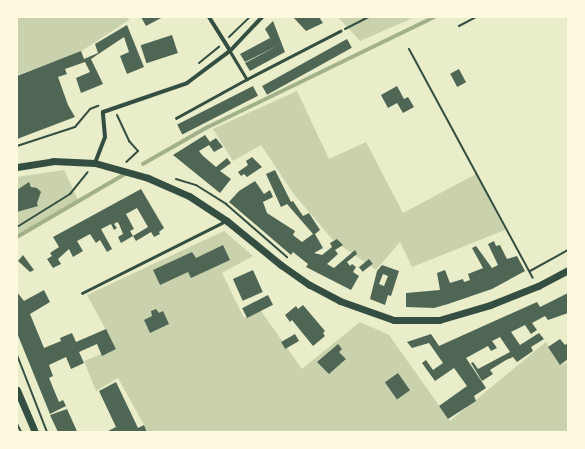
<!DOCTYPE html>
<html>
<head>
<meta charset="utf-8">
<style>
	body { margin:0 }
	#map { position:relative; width:585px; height:449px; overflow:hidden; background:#e9edc9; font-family:Ubuntu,sans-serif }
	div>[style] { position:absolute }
	.green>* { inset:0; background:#cad2ad }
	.stream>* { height:3.5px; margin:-1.75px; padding:0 1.75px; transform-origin:1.75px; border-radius:1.75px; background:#a3b18a }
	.building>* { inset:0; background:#4f6655; transform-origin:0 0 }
	.path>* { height:2px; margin:-1px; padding:0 1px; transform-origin:1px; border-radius:1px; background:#344e41 }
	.service>* { height:2.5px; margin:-1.25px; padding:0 1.25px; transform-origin:1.25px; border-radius:1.25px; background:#344e41 }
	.minor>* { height:4px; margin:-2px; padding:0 2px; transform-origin:2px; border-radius:2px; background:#344e41 }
	.tertiary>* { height:7px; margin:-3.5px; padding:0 3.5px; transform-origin:3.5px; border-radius:3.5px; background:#344e41 }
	span { translate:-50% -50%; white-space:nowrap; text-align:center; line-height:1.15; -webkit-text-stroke:3px #fefae0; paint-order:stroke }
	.frame { position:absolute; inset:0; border:18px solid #fefae0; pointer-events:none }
</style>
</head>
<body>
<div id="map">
	<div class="green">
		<i style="clip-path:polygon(17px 17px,128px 17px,129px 20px,80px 52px,17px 75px)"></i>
		<i style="clip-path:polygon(338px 17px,415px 17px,360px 41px)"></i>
		<i style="clip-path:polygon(297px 91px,329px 159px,366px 142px,403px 213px,476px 174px,505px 230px,412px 267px,400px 242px,376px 270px,333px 240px,293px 193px,261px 145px,233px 161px,213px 129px)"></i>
		<i style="clip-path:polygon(64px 170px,79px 202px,17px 238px,17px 177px)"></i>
		<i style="clip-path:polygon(224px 231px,253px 256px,222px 273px,244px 318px,261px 311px,302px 369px,360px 322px,389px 335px,450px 421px,546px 342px,562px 365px,568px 362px,568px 432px,148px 432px,118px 378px,96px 391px,84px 361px,116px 348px,87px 295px)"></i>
	</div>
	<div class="stream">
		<i style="left:143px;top:164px;width:73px;rotate:-29.7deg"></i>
		<i style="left:206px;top:128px;width:254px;rotate:-25.9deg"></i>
		<i style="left:17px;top:237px;width:127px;rotate:-30.2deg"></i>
	</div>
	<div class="building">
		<i style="clip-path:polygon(141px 17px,163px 17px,146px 26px)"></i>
		<i style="clip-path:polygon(293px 17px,319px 17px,323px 23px,306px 31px)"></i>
		<i style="clip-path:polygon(273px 21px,285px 52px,250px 71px,245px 63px,279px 45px,245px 62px,240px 54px,270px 38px,273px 43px,265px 29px)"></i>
		<i style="clip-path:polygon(127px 25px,144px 67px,127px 74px,120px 56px,129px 52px,124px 37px,91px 59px,103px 84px,81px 93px,76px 78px,90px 72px,85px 62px,65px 69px,67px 74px,58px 77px,68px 105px,75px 117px,17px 139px,17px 76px,81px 51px,84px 59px,98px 53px,95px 44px)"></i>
		<i style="left:172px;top:35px;width:19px;height:33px;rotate:72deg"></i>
		<i style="left:347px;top:39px;width:10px;height:97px;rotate:61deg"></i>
		<i style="left:459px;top:69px;width:15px;height:10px;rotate:62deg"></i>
		<i style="left:253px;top:86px;width:11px;height:85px;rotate:63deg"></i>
		<i style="clip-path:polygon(397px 86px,404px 99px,408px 97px,414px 107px,403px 113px,397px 103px,388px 108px,381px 95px)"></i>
		<i style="clip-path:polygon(205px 135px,210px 142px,216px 138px,223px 147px,214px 152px,209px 145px,199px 151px,202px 155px,216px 167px,227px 158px,231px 163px,220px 171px,231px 179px,220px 193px,173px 155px)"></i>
		<i style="clip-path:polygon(252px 157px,262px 167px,247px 177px,244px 174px,241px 176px,238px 172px,248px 165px,246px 161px)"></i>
		<i style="clip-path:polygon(275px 170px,291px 202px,293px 201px,303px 216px,309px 213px,320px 230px,315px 234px,323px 248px,314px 253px,322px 255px,332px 247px,330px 243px,337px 239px,343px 245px,335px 250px,338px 254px,327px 264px,334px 268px,355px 250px,357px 254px,347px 262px,350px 266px,352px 264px,356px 267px,353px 272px,359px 276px,351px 290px,306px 267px,308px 264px,293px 252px,291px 255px,229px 202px,239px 191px,255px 181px,264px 194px,270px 190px,273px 197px,263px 202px,267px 213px,295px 231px,293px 235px,302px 242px,313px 234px,287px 204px,281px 207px,266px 174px)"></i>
		<i style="clip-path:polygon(29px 182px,31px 187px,37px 188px,41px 192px,37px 203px,38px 206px,17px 212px,17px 190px)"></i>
		<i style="clip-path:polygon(141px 189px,164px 228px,159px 232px,160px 234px,154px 237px,151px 232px,136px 241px,133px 236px,148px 227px,137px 208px,126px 214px,134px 229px,130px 231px,133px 236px,121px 243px,118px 237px,123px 234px,119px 224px,117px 222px,114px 224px,117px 228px,114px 230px,111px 224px,101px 229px,112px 249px,107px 252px,100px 240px,96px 243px,90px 234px,77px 241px,83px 251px,73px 257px,69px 249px,58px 259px,61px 264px,53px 268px,47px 259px,52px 256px,50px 253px,59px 247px,53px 237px)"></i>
		<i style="clip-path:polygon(494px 241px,496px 246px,500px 245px,507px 259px,517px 256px,525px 271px,492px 289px,448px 304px,434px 308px,406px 307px,406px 293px,440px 290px,437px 273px,445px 270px,450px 283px,463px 279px,464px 282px,470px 280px,468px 274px,483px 268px,472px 248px,476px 246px,492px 268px,498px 265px,488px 244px)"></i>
		<i style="clip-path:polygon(223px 245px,230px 260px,191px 278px,188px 272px,160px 285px,153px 270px,192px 252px,196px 258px)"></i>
		<i style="clip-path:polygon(23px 255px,34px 270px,30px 272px,18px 261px)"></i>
		<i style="left:369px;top:259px;width:6px;height:13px;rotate:51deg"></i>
		<i style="clip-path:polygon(evenodd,382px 265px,399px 271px,391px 296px,388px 295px,385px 305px,370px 299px,377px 271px,382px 265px,383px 274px,388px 276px,384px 286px,379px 284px,383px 274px)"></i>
		<i style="left:253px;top:270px;width:24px;height:22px;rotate:66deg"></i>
		<i style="clip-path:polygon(44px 290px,50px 302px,30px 314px,44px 348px,61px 341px,60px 338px,72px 333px,76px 342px,106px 329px,116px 349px,102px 356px,97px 344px,79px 352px,84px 363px,71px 369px,66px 357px,49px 365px,53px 376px,49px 378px,59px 402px,63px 400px,66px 406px,50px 414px,17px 333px,17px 292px,24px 301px)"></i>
		<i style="clip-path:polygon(568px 293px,568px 313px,548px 320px,545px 316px,532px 323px,537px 330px,531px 334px,525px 325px,511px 332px,520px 345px,539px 333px,544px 339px,531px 347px,533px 351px,517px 362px,513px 357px,506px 360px,490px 370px,493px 374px,482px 381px,471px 363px,473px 362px,478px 369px,510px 352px,500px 337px,492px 341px,497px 348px,491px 351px,488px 346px,466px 358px,486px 388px,474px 396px,476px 401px,448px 419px,439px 406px,467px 386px,454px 368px,435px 381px,422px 363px,426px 360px,433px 370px,443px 363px,429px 343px,412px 348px,407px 342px,431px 334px,439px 346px,537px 302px,540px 307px)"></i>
		<i style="left:268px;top:295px;width:11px;height:29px;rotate:63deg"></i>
		<i style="clip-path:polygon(303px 305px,325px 331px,323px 333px,325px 336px,313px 346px,292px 320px,290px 322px,285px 315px,296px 306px,298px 309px)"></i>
		<i style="clip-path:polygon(156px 309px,159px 313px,163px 311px,169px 324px,150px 333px,144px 320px,152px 316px,151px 311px)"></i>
		<i style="left:295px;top:334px;width:8px;height:16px;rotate:60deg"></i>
		<i style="clip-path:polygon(560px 339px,565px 345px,568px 343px,568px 359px,560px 365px,548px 347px)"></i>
		<i style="clip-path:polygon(338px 344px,342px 349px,339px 352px,346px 359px,329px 374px,317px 362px)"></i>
		<i style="left:398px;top:373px;width:21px;height:16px;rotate:55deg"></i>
		<i style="clip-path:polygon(116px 382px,138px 428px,144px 425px,147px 432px,106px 432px,116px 427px,99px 391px)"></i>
		<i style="clip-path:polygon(67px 409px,76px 429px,77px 432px,58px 432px,50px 415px)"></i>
	</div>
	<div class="path">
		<i style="left:459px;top:26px;width:19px;rotate:-28deg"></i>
		<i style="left:345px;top:29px;width:27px;rotate:-27deg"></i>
		<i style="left:229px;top:37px;width:29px;rotate:-44deg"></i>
		<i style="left:409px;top:49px;width:260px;rotate:61.6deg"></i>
		<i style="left:199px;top:63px;width:26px;rotate:-39deg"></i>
		<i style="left:117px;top:115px;width:29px;rotate:65deg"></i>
		<i style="left:129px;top:141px;width:13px;rotate:48deg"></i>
		<i style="left:138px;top:151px;width:16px;rotate:137deg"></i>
		<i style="left:17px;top:146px;width:61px;rotate:-18.1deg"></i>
		<i style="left:75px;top:127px;width:23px;rotate:-50deg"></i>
		<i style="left:90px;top:109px;width:9px;rotate:-21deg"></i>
		<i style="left:176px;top:179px;width:21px;rotate:17deg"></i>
		<i style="left:196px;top:185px;width:36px;rotate:32deg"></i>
		<i style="left:226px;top:204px;width:81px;rotate:41deg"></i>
		<i style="left:17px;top:227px;width:62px;rotate:-31.9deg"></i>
		<i style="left:70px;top:194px;width:28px;rotate:-51deg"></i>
		<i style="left:530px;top:271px;width:43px;rotate:-28.9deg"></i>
		<i style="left:17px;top:355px;width:83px;rotate:68.7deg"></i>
		<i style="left:17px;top:424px;width:9px;rotate:63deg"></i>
	</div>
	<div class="service">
		<i style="left:230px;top:51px;width:33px;rotate:59deg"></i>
		<i style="left:247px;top:79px;width:105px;rotate:-27.3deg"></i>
		<i style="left:176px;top:118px;width:81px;rotate:-28.8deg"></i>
		<i style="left:82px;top:293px;width:161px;rotate:-26.6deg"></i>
	</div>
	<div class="minor">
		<i style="left:209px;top:17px;width:40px;rotate:58deg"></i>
		<i style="left:95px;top:163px;width:28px;rotate:-69deg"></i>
		<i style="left:105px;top:137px;width:25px;rotate:-95deg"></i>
		<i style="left:103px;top:112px;width:89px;rotate:-19deg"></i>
		<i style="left:187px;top:83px;width:54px;rotate:-36.7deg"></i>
		<i style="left:230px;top:51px;width:47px;rotate:-46.7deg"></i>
	</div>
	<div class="tertiary">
		<i style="left:17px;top:167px;width:36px;rotate:-9deg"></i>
		<i style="left:53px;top:161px;width:42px;rotate:2.7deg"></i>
		<i style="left:95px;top:163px;width:55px;rotate:15.8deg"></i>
		<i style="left:148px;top:178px;width:45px;rotate:23.7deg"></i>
		<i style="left:189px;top:196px;width:45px;rotate:33.3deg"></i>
		<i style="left:227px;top:221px;width:70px;rotate:39.2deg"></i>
		<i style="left:281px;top:265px;width:35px;rotate:35deg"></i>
		<i style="left:310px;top:285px;width:34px;rotate:28deg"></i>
		<i style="left:340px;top:301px;width:57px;rotate:19.4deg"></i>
		<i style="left:394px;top:320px;width:45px"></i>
		<i style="left:439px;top:320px;width:53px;rotate:-16.4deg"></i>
		<i style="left:490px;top:305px;width:52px;rotate:-21.6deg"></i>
		<i style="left:538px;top:286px;width:34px;rotate:-28deg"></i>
		<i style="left:17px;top:390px;width:46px;rotate:66.8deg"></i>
	</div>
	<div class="frame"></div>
</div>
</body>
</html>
